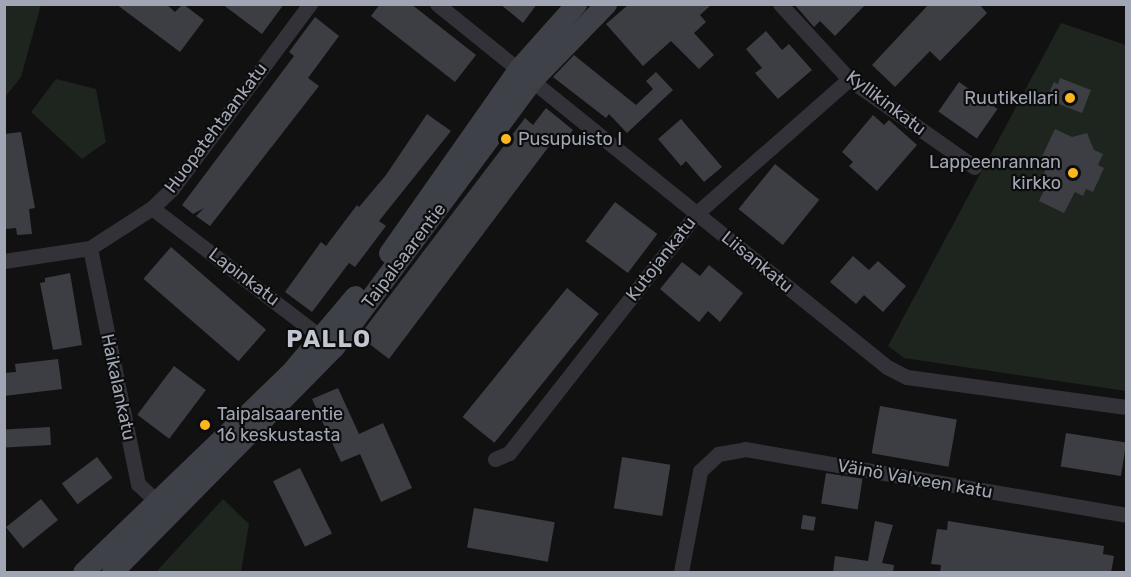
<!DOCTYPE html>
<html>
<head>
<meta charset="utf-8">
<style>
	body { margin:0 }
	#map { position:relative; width:1131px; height:577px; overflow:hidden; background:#111112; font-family:Rubik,sans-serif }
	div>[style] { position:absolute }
	.green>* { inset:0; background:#1d251e }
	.building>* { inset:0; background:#3d3e43; transform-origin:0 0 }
	.minor>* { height:15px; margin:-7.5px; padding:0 7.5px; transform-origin:7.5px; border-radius:7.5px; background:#323238 }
	.secondary>* { height:21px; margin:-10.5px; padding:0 10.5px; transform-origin:10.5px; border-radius:10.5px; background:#3f4148 }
	.dots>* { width:16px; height:16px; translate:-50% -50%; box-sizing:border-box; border:3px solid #0c0c0d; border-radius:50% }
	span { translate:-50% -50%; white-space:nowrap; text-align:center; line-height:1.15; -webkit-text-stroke:4.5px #0c0c0d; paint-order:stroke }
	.poi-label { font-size:18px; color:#a1a6b4 }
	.right { translate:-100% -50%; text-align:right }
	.left { translate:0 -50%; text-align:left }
	.street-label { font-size:18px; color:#a1a6b4 }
	.district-label { font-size:24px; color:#c2c6d0; font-weight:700; letter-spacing:1.5px }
	.frame { position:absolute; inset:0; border:6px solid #a1a6b4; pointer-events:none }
</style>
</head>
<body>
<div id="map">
	<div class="green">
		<i style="clip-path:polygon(5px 4px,41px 5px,21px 77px,5px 97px)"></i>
		<i style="clip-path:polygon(1061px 23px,1126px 45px,1126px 391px,904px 358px,888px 346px)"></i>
		<i style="clip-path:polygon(56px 79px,96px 89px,106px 142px,82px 159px,31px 112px)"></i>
		<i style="clip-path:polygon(223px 499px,249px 524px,241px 572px,156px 572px)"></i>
	</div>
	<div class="building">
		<i style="clip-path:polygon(116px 4px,166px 4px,175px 12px,183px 4px,204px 20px,180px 52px)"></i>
		<i style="clip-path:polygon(222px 4px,284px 4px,262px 34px)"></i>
		<i style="clip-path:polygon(380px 4px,411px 4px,476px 55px,455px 82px,371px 16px)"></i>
		<i style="clip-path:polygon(500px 4px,537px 4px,523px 23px)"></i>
		<i style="clip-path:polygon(629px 4px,712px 4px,700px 15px,706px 22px,694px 33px,714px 55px,699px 69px,671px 41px,643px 66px,606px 24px)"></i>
		<i style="clip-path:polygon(794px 4px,866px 4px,835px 36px,820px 21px,814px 27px)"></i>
		<i style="clip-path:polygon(929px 4px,979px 4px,987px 13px,940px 61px,930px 51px,895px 87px,872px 65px)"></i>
		<i style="clip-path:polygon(315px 17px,339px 36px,308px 78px,319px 86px,210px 226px,196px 216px,204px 208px,193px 214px,182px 205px,294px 56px,289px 52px)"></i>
		<i style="clip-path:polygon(766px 31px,782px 50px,789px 44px,812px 70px,778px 99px,755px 73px,762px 68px,746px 49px)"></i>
		<i style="clip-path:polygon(574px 55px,636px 105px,653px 89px,646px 81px,656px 72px,673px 90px,627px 133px,609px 114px,606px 118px,553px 77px)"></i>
		<i style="clip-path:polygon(1060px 78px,1091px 90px,1082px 113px,1046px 99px,1054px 82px,1058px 84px)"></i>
		<i style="left:959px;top:82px;width:47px;height:36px;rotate:35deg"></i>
		<i style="clip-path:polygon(546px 108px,573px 130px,560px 146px,553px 141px,389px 359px,359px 336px,525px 118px,533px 125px)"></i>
		<i style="clip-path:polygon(427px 114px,451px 131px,379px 221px,386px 226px,355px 267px,349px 263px,312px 312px,285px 292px,321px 242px,326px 246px,357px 205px,359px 207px,386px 175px)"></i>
		<i style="clip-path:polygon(873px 115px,884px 125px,889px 120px,917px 145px,877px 191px,849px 166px,853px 162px,842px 152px)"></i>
		<i style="clip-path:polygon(681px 119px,722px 167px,704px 182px,686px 161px,681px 166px,658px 139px)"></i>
		<i style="clip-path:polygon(1055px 129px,1072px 137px,1087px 133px,1094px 150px,1103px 154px,1098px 165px,1104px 168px,1093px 192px,1086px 189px,1083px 196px,1075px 192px,1064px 213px,1039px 201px,1049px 180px,1042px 176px,1046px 169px,1038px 165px)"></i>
		<i style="clip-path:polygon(21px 132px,35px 208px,29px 209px,32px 234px,17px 235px,16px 228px,6px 229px,4px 134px)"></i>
		<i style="left:775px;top:164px;width:57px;height:58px;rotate:39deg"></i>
		<i style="left:615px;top:202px;width:53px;height:49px;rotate:37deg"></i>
		<i style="left:171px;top:247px;width:126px;height:42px;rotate:41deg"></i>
		<i style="clip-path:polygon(853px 256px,869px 270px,878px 261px,906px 286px,883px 312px,864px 295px,856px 304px,830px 282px)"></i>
		<i style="clip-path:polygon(682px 262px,700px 276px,709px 265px,743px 293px,720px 322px,708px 311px,699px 322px,660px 289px)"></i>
		<i style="clip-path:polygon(70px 273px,82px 345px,53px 350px,40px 283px,45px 282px,45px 278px)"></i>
		<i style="left:567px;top:288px;width:41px;height:166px;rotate:39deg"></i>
		<i style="clip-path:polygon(58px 359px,62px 389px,4px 396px,4px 373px,16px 372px,15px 364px)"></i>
		<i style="left:174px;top:366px;width:40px;height:61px;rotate:37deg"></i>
		<i style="clip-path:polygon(338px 388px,359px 434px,383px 423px,412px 488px,381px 502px,360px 454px,341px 462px,312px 399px)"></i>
		<i style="left:880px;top:406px;width:78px;height:48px;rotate:10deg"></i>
		<i style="left:50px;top:427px;width:18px;height:46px;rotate:87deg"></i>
		<i style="left:1066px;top:433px;width:61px;height:34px;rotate:9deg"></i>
		<i style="left:97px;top:457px;width:26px;height:44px;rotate:53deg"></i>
		<i style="left:622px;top:457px;width:49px;height:52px;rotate:9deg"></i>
		<i style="left:300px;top:468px;width:73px;height:30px;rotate:64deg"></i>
		<i style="left:826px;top:473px;width:37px;height:31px;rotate:9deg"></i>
		<i style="left:41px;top:499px;width:27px;height:45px;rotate:51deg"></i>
		<i style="left:474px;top:508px;width:82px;height:40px;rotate:10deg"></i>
		<i style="left:803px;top:515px;width:13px;height:14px;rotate:9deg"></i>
		<i style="clip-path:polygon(875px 521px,893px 525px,882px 563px,894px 565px,893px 573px,833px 573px,835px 556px,868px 561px)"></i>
		<i style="clip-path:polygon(948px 521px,1104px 546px,1103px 554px,1114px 556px,1111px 573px,940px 573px,941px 565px,931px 564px,937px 529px,947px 530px)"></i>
	</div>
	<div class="minor">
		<i style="left:437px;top:4px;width:578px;rotate:38.89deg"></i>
		<i style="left:887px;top:367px;width:22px;rotate:27deg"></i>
		<i style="left:907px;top:377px;width:221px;rotate:7.8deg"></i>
		<i style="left:780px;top:4px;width:102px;rotate:47.4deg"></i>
		<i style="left:849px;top:79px;width:153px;rotate:35.1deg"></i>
		<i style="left:152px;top:208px;width:220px;rotate:37.4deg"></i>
		<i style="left:90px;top:248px;width:241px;rotate:78.5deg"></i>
		<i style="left:138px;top:484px;width:35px;rotate:43deg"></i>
		<i style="left:4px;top:261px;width:87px;rotate:-8.6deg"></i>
		<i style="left:90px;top:248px;width:74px;rotate:-32.8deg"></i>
		<i style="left:152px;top:208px;width:28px;rotate:-44deg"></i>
		<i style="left:172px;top:189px;width:231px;rotate:-53.3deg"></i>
		<i style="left:495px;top:459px;width:15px;rotate:-23deg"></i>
		<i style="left:509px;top:453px;width:305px;rotate:-51.9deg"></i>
		<i style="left:697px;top:213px;width:203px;rotate:-41.4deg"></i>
		<i style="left:681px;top:572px;width:103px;rotate:-79.3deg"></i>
		<i style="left:700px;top:471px;width:25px;rotate:-43deg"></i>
		<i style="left:718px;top:454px;width:27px;rotate:-10deg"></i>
		<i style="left:745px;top:449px;width:387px;rotate:9.8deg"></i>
	</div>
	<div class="secondary">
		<i style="left:389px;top:253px;width:226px;rotate:-54.9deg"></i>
		<i style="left:519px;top:68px;width:86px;rotate:-48.3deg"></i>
		<i style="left:83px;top:572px;width:286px;rotate:-43.9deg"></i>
		<i style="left:289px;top:374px;width:102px;rotate:-49.8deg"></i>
		<i style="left:112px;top:572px;width:316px;rotate:-45.4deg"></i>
		<i style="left:334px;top:347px;width:334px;rotate:-53.4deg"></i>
		<i style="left:533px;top:79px;width:105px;rotate:-45.8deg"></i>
	</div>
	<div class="dots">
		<i style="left:1070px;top:98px;background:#fcb71f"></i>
		<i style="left:506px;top:139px;background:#fcb71f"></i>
		<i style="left:1073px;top:173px;background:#fcb71f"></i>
		<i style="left:205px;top:425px;background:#fcb71f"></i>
	</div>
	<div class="poi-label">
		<span class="right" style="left:1058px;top:98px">Ruutikellari</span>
		<span class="left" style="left:518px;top:139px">Pusupuisto I</span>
		<span class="right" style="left:1061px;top:173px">Lappeenrannan<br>kirkko</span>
		<span class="left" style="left:217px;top:425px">Taipalsaarentie<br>16 keskustasta</span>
	</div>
	<div class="street-label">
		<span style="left:886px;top:103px;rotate:37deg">Kyllikinkatu</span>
		<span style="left:216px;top:128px;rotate:-53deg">Huopatehtaankatu</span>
		<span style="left:404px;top:256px;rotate:-53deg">Taipalsaarentie</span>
		<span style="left:661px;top:259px;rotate:-52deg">Kutojankatu</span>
		<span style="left:757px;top:262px;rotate:39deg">Liisankatu</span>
		<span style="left:244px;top:277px;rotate:37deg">Lapinkatu</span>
		<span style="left:118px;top:387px;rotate:78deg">Haikalankatu</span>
		<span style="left:915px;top:479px;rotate:10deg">Väinö Valveen katu</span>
	</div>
	<div class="district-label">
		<span style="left:329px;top:340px">PALLO</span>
	</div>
	<div class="frame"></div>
</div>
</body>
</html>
